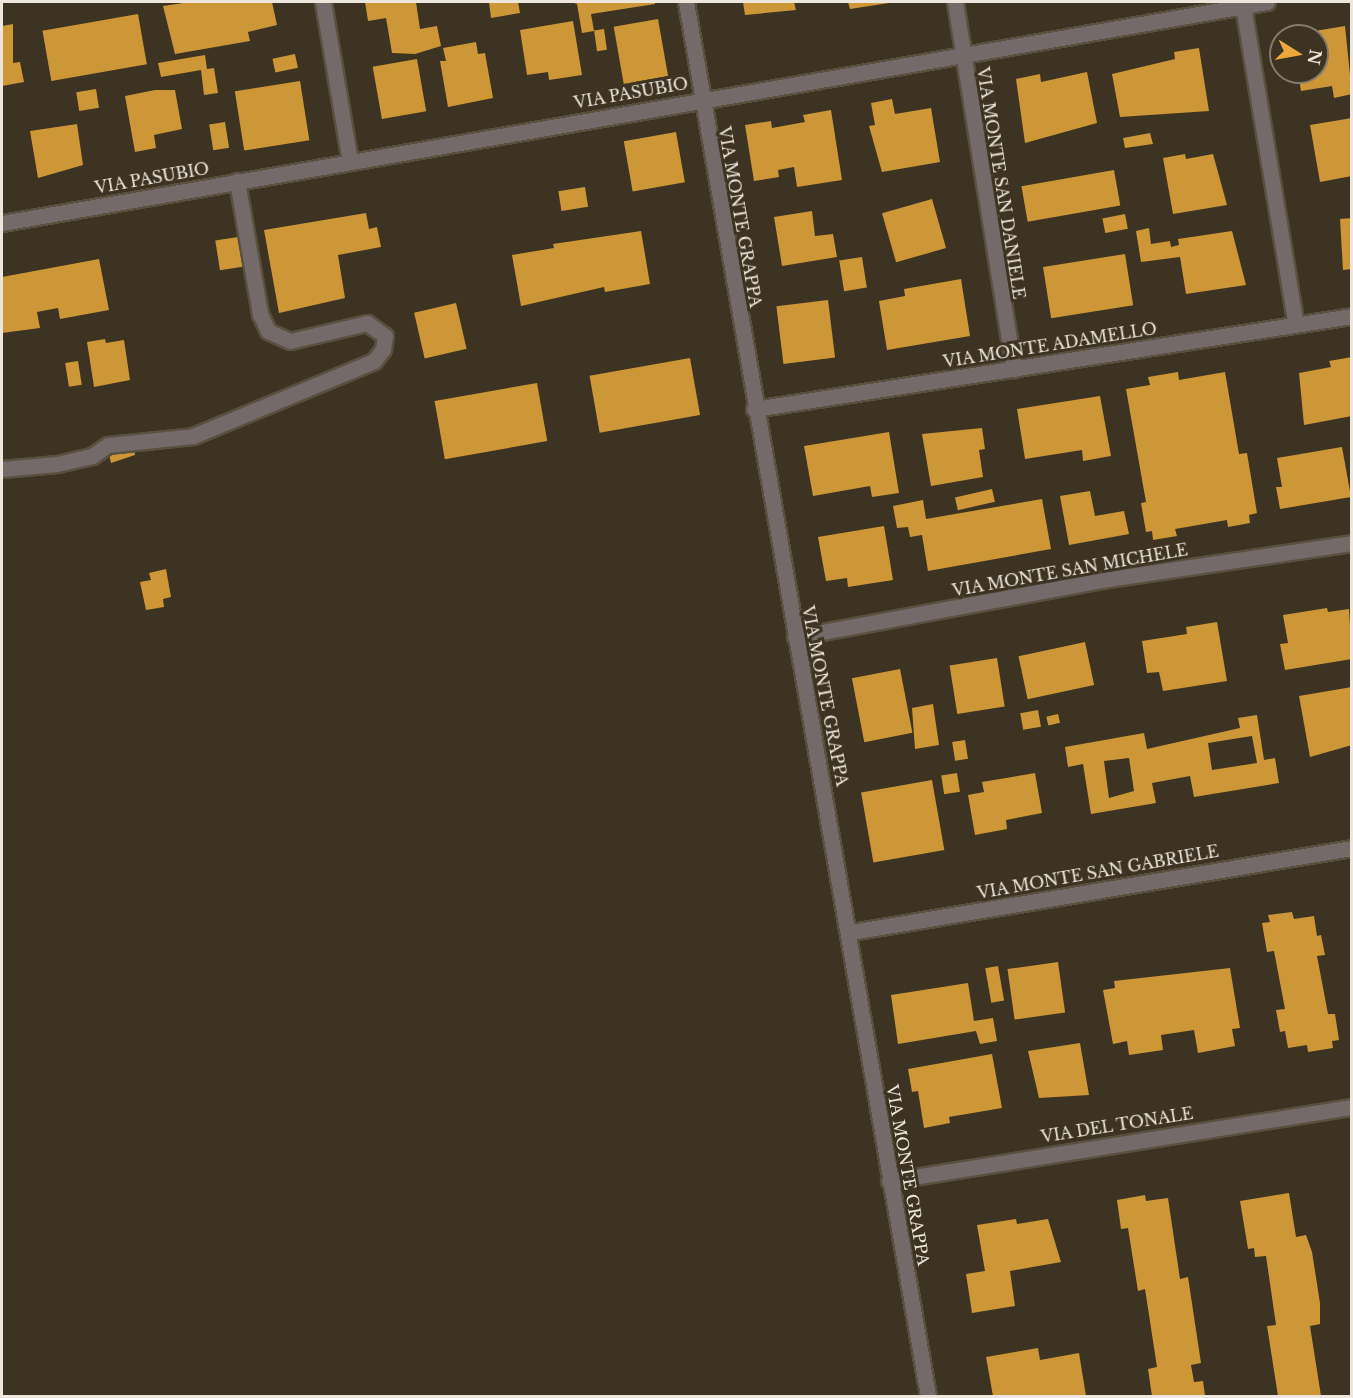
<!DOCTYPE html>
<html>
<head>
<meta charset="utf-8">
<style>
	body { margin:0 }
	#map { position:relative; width:1353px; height:1398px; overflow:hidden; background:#3d3322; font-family:"Libre Baskerville",serif }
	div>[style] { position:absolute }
	.building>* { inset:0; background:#cd9737; transform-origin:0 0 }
	.roads { filter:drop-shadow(2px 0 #595040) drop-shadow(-2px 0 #595040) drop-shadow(0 2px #595040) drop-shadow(0 -2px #595040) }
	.street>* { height:15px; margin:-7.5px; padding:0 7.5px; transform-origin:7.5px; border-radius:7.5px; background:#756a6a }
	span { translate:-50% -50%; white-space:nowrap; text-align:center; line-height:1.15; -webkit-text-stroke:6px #3d3322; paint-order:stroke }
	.street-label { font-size:16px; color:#ede6dc }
	.frame { position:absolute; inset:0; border:3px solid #ede6dc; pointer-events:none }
	.north { position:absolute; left:1269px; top:24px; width:60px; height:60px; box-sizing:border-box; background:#3d3322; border:2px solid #837b6c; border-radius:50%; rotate:101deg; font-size:16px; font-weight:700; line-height:24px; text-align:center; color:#ede6dc }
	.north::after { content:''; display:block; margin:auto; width:21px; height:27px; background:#eda83b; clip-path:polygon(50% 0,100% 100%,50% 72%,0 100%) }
</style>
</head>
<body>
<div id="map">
	<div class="building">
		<i style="clip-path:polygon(190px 2px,272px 2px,277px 25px,248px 32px,250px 41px,175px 54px,163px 6px)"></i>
		<i style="clip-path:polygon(365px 2px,416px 2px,420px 29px,437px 26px,441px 46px,415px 54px,392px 53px,386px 18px,368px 21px)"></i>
		<i style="clip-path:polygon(489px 2px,518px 2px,520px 13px,491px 18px)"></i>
		<i style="clip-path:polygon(571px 2px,655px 2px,655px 4px,591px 14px,594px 31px,582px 33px,577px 4px)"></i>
		<i style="clip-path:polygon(743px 2px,794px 2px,796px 10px,745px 15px)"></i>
		<i style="clip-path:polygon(848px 2px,888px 2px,889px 3px,850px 9px)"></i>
		<i style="left:138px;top:14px;width:51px;height:97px;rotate:80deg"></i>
		<i style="left:658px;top:19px;width:58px;height:45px;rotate:80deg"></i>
		<i style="clip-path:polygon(573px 21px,582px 75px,549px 80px,548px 72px,527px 75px,520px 30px)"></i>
		<i style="clip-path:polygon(13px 24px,13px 63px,20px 62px,24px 82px,2px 86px,2px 26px)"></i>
		<i style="clip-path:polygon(1345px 26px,1352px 94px,1334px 98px,1332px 86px,1301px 91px,1298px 72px,1317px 72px,1317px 36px,1291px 35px)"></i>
		<i style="left:604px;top:29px;width:21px;height:10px;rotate:82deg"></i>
		<i style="clip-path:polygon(476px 42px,478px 54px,485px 53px,493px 98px,448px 107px,440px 61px,446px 61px,443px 48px)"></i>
		<i style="clip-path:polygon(1199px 48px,1209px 111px,1120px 117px,1112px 74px,1175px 59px,1174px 52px)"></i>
		<i style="left:295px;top:54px;width:14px;height:23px;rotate:78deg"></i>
		<i style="clip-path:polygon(205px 55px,207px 69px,214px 68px,218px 93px,204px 95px,201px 70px,161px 77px,158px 63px)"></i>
		<i style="left:417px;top:59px;width:53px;height:45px;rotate:80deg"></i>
		<i style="clip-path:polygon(1087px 72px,1097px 123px,1025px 143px,1016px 79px,1040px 74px,1041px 82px)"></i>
		<i style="left:300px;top:81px;width:60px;height:66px;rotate:81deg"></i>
		<i style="left:96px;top:89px;width:19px;height:20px;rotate:81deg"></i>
		<i style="clip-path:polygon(155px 90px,175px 90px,182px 129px,154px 135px,156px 148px,135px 152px,125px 96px)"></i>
		<i style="clip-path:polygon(892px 99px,895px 114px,931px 108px,940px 162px,882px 172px,869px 126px,875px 125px,871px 103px)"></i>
		<i style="clip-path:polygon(831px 110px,842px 180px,797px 187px,794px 167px,778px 170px,779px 177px,754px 181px,745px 125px,771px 121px,772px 128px,805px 122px,803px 115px)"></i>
		<i style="clip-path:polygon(1352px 118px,1352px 176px,1320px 182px,1310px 125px)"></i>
		<i style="left:225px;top:122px;width:26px;height:16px;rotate:81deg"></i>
		<i style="clip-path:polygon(77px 124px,83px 165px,38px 178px,30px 131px)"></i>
		<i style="left:676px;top:132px;width:51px;height:53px;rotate:80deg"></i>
		<i style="clip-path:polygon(1150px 133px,1153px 144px,1125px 148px,1123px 138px)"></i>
		<i style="clip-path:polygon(1185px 154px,1186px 159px,1213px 154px,1227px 205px,1173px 214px,1163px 158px)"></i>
		<i style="left:1114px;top:170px;width:36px;height:94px;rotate:80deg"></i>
		<i style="left:585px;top:187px;width:20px;height:27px;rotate:81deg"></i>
		<i style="left:932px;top:199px;width:51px;height:52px;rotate:74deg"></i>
		<i style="clip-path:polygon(812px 211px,815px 236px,833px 234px,837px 257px,782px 266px,774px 217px)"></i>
		<i style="clip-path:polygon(366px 213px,369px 229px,377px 227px,381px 247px,338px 255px,345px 298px,279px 313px,264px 230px)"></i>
		<i style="left:1125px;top:214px;width:15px;height:23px;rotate:79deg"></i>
		<i style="clip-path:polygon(1352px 218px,1352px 269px,1343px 270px,1340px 219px)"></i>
		<i style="clip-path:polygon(1149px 228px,1151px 244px,1170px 241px,1171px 247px,1179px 245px,1178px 239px,1232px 231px,1246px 285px,1186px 294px,1180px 257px,1141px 262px,1136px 231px)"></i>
		<i style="clip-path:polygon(641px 231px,650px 284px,605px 292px,604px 287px,521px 306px,512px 255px,554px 248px,553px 244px)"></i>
		<i style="left:238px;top:237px;width:30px;height:23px;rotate:81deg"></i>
		<i style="left:1125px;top:254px;width:52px;height:83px;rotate:81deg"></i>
		<i style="left:862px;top:257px;width:31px;height:23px;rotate:81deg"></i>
		<i style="clip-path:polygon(99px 259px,109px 310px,60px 319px,58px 308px,37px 312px,40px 328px,2px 333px,2px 277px)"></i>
		<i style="clip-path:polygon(961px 279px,970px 336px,887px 350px,879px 301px,905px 296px,904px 289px)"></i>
		<i style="left:828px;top:300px;width:58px;height:52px;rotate:83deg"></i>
		<i style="left:456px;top:303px;width:47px;height:43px;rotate:77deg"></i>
		<i style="clip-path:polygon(105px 339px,106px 343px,124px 340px,130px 380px,94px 387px,87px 342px)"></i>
		<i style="clip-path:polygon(1352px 357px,1352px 416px,1304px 425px,1299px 373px,1331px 367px,1329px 361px)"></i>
		<i style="left:690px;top:358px;width:58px;height:102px;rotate:80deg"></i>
		<i style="left:78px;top:361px;width:24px;height:13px;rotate:81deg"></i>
		<i style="clip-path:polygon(1178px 372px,1179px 380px,1225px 372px,1239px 454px,1247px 453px,1257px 513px,1249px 515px,1250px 523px,1228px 527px,1227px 520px,1175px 529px,1177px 536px,1153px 540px,1152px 531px,1146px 532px,1141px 503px,1146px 502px,1126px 389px,1150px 385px,1148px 377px)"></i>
		<i style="left:537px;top:383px;width:59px;height:104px;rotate:80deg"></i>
		<i style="clip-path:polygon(1100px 396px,1111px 456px,1083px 461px,1082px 450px,1025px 459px,1017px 409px)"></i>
		<i style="clip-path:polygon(982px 428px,985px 449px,979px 450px,983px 477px,931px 486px,922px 434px)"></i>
		<i style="clip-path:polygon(889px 432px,899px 493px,872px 497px,870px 486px,813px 496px,804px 446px)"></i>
		<i style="clip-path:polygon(134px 445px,135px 455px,111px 463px,108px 450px)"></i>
		<i style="clip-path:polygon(1342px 447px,1351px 497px,1280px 509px,1276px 487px,1282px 487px,1277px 458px)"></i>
		<i style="left:992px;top:489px;width:13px;height:38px;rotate:77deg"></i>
		<i style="clip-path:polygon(1090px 491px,1095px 516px,1124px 511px,1129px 534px,1069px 545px,1060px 496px)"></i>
		<i style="clip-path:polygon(1042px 499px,1051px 549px,928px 571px,922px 535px,910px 537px,908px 527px,897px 528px,893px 506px,923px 500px,926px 519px)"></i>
		<i style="clip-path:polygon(884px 526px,893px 580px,848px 587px,847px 578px,826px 581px,818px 537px)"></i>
		<i style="clip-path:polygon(166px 569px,171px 597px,163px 599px,164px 607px,146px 610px,140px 582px,151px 580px,149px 573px)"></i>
		<i style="clip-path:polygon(1327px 608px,1328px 612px,1349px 609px,1352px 659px,1285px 670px,1280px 644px,1288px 643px,1283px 615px)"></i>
		<i style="clip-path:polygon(1217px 622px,1227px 681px,1163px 691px,1159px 672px,1147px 673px,1142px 641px,1187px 634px,1186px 627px)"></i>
		<i style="left:1085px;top:642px;width:44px;height:68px;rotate:78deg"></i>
		<i style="left:997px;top:658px;width:49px;height:48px;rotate:81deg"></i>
		<i style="left:900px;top:669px;width:65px;height:49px;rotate:79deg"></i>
		<i style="clip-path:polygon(1352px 687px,1352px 745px,1310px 757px,1299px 696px)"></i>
		<i style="clip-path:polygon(933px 704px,939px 745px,915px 749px,912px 708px)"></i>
		<i style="left:1038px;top:710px;width:17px;height:18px;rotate:80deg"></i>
		<i style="left:1058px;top:714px;width:9px;height:12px;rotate:77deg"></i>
		<i style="clip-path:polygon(evenodd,1257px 715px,1264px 760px,1275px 758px,1279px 783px,1194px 797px,1190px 776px,1152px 783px,1156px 803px,1091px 814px,1083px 764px,1068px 767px,1065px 747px,1144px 733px,1147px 749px,1240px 728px,1238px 718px,1257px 715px,1252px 736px,1257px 763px,1212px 770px,1208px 743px,1252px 736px,1257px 715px,1129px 758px,1134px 791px,1109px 798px,1104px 761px,1129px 758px)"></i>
		<i style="left:965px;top:740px;width:19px;height:13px;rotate:81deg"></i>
		<i style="left:957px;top:773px;width:19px;height:16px;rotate:81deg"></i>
		<i style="clip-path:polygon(1035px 773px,1042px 813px,1006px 820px,1007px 829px,975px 835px,968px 795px,984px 792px,982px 782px)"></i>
		<i style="left:932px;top:780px;width:71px;height:72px;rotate:80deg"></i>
		<i style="clip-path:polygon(1292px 912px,1294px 919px,1314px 916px,1317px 936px,1321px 935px,1325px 955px,1317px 956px,1328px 1014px,1335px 1014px,1339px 1040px,1332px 1041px,1333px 1048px,1308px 1052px,1307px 1045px,1288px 1048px,1285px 1031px,1280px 1032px,1276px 1010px,1285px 1009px,1274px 951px,1267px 952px,1262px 923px,1270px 922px,1268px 915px)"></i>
		<i style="left:1058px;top:962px;width:51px;height:51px;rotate:82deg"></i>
		<i style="left:998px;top:966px;width:35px;height:13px;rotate:80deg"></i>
		<i style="clip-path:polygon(1230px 968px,1240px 1028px,1232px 1029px,1235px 1046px,1198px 1053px,1194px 1030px,1161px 1035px,1163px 1050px,1129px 1055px,1127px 1041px,1113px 1044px,1103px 990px,1115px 988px,1114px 981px)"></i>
		<i style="clip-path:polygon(968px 983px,974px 1021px,993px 1018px,997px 1041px,980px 1044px,976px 1031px,898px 1044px,891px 995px)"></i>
		<i style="clip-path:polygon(1080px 1043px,1089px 1095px,1039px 1098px,1028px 1051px)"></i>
		<i style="clip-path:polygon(992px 1054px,1002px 1108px,949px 1117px,950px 1123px,924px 1128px,918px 1091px,912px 1092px,908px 1069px)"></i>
		<i style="clip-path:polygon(1289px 1193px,1296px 1237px,1306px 1235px,1312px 1252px,1320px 1303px,1320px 1324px,1310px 1326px,1321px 1396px,1278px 1396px,1267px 1326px,1276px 1325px,1266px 1256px,1255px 1257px,1254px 1248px,1248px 1249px,1240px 1201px)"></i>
		<i style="clip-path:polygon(1145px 1195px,1146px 1201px,1168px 1198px,1180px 1279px,1188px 1277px,1201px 1363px,1191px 1365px,1194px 1382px,1203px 1381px,1205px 1396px,1152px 1396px,1148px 1369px,1157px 1367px,1145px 1289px,1138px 1291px,1128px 1228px,1121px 1229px,1117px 1200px)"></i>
		<i style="clip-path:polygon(1016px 1219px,1017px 1224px,1048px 1219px,1061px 1262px,1010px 1271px,1015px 1306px,972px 1313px,966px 1274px,985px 1271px,977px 1225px)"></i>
		<i style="clip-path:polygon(1038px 1348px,1040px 1360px,1079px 1353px,1086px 1396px,993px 1396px,986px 1357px)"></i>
	</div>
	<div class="roads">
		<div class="street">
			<i style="left:323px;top:2px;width:162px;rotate:80.4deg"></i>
			<i style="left:686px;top:2px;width:1415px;rotate:80.15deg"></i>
			<i style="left:955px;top:2px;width:372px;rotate:80.9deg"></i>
			<i style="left:1243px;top:6px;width:323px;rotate:80.6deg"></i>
			<i style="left:2px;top:223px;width:1284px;rotate:-9.91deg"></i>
			<i style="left:754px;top:409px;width:605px;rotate:-8.84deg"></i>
			<i style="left:2px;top:469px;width:55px;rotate:-5.2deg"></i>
			<i style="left:57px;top:464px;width:36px;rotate:-13deg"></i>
			<i style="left:92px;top:456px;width:19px;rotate:-35deg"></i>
			<i style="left:108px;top:445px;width:85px;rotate:-6deg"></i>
			<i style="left:193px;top:436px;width:196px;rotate:-22.5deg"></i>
			<i style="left:374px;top:361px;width:15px;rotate:-53deg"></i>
			<i style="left:383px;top:349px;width:13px;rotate:-81deg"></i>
			<i style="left:385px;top:336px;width:22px;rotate:-144deg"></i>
			<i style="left:367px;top:323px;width:79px;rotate:166.8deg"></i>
			<i style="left:290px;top:341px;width:24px;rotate:-156deg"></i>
			<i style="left:268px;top:331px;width:19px;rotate:-115deg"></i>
			<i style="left:260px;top:314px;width:135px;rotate:-99.8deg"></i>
			<i style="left:795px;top:637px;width:318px;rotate:-10.5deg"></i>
			<i style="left:1108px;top:579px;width:247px;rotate:-8.4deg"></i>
			<i style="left:851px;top:932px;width:508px;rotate:-9.52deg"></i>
			<i style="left:889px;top:1181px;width:469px;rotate:-9.1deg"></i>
		</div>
	</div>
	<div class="street-label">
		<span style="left:631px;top:93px;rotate:-10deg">VIA PASUBIO</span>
		<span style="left:152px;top:178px;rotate:-10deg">VIA PASUBIO</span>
		<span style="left:1001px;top:183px;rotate:81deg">VIA MONTE SAN DANIELE</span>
		<span style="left:740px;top:217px;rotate:80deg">VIA MONTE GRAPPA</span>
		<span style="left:1050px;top:345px;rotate:-9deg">VIA MONTE ADAMELLO</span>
		<span style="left:1070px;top:570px;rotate:-10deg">VIA MONTE SAN MICHELE</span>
		<span style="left:825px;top:696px;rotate:79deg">VIA MONTE GRAPPA</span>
		<span style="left:1098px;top:872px;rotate:-10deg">VIA MONTE SAN GABRIELE</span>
		<span style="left:1117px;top:1125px;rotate:-9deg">VIA DEL TONALE</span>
		<span style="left:908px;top:1175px;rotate:80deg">VIA MONTE GRAPPA</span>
	</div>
	<div class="frame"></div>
	<div class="north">N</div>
</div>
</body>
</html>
